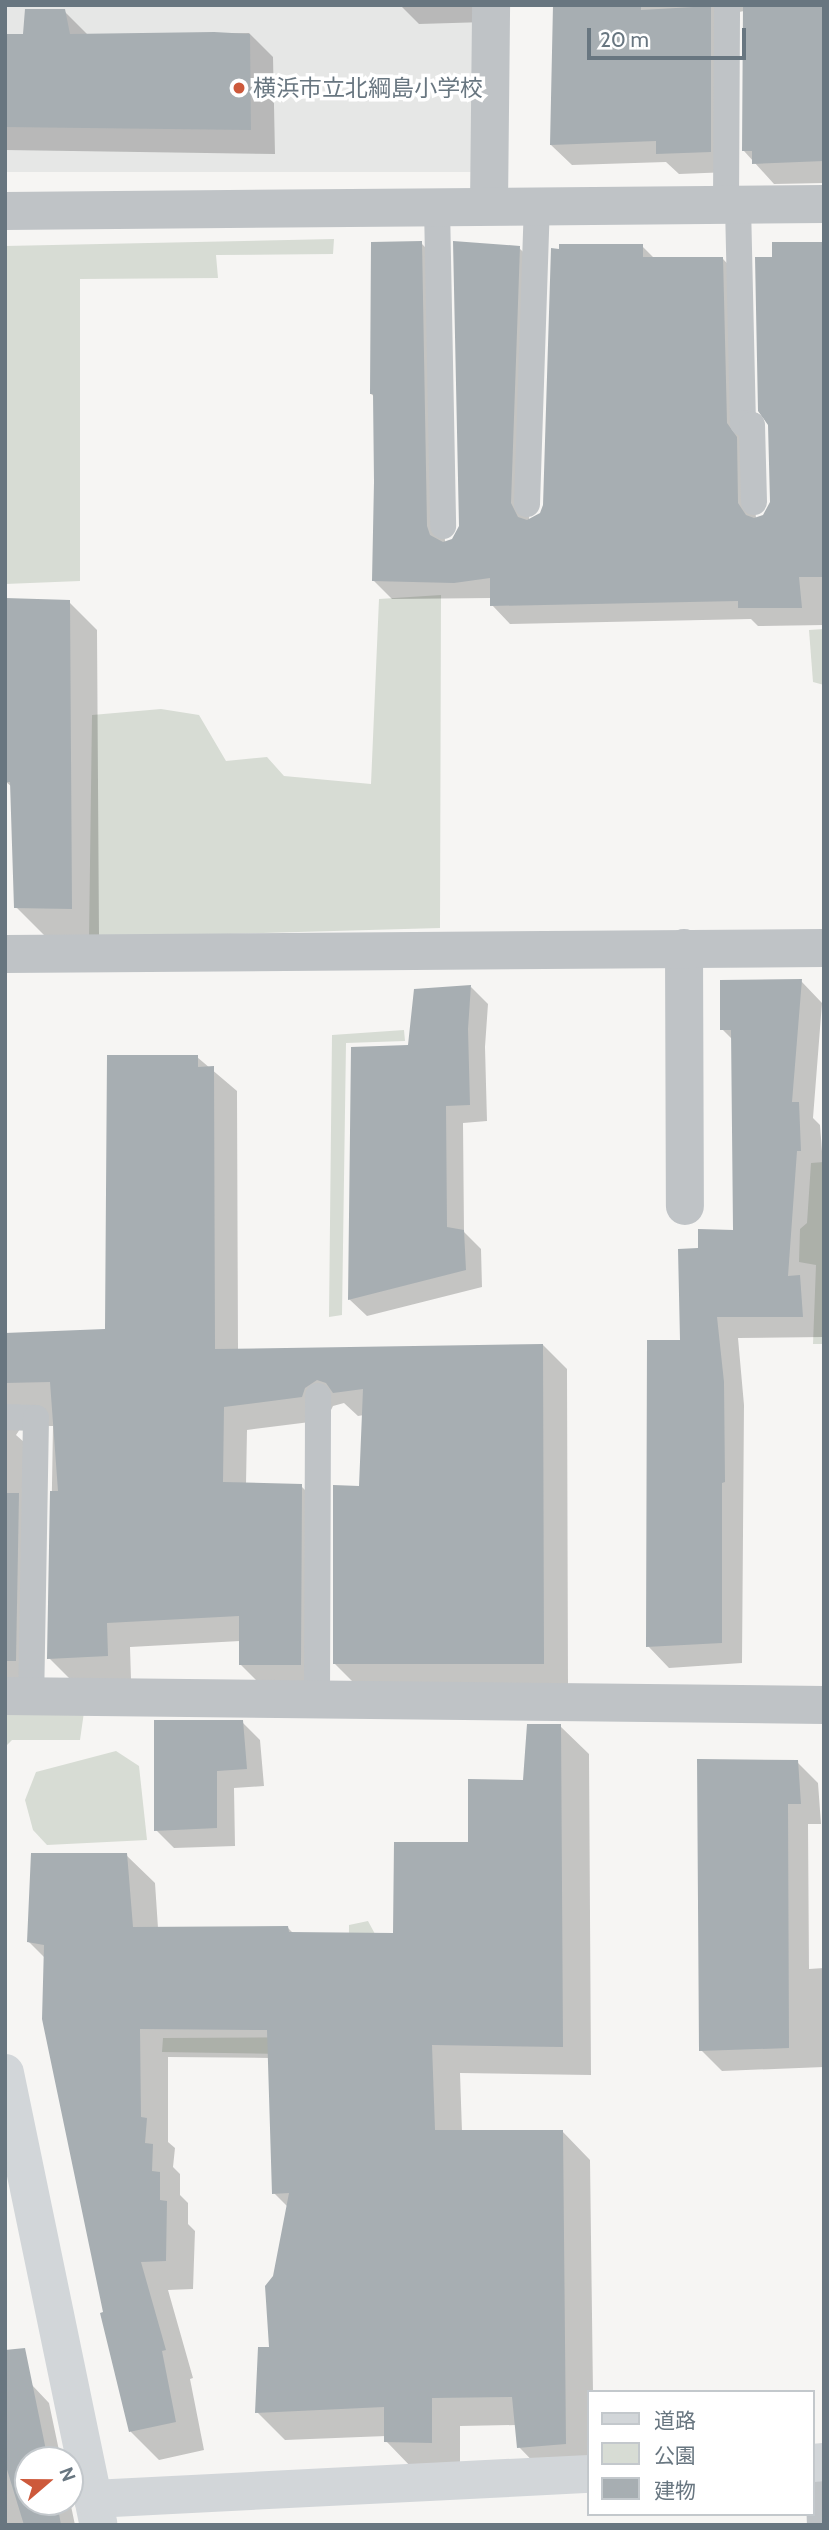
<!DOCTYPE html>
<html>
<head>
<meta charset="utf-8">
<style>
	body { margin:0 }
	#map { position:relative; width:829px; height:2530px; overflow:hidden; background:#f6f5f3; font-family:Cabin,"Noto Sans JP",sans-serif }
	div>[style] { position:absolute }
	.built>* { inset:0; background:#e6e7e6; transform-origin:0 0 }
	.green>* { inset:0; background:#d7dcd4 }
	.shadow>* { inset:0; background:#0003 }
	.building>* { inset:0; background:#a7aeb2 }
	.lane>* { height:26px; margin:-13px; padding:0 13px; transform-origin:13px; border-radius:13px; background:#bfc3c6 }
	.street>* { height:38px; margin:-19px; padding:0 19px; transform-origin:19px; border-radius:19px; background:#bfc3c6 }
	.secondary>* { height:38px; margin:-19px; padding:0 19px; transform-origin:19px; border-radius:19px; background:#d2d6d9 }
	.dots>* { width:19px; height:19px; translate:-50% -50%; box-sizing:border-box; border:4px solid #fff; border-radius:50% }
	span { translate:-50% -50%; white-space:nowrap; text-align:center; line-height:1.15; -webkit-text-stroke:7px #fff; paint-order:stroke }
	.poi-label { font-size:23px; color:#687680 }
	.left { translate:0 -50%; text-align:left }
	.frame { position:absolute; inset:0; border:7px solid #687680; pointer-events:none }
	.legend { position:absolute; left:587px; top:2390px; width:228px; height:126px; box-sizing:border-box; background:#fff; border:2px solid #c3c8cc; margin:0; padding:9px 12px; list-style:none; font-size:21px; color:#687680 }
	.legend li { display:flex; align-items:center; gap:14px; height:35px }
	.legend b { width:35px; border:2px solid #c3c8cc }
	.north { position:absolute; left:14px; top:2446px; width:70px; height:70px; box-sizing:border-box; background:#fff; border:2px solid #c3c8cc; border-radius:50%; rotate:70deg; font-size:19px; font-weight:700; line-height:28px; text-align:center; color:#687680 }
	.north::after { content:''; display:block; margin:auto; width:24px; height:32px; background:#cd593b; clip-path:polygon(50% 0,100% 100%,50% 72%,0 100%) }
	.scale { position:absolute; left:587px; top:28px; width:159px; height:32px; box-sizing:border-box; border:4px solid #687680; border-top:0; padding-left:9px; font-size:21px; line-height:24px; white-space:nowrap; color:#687680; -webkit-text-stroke:5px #fff; paint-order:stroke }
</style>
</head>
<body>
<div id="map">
	<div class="built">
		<i style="left:5px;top:5px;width:468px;height:167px"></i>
	</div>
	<div class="green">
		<i style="clip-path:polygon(334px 239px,333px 254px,216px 255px,218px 278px,80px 279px,80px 581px,5px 584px,5px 246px)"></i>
		<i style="clip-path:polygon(441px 595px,440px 928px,89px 938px,92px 715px,161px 709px,199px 715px,226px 761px,267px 757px,284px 776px,371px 784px,379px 599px)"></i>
		<i style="clip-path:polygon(824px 629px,824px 685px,813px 682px,809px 630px)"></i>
		<i style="clip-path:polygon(404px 1030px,405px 1041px,346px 1043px,342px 1315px,329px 1317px,332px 1035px)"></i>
		<i style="clip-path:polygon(824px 1162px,824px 1344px,813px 1344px,816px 1265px,799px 1262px,800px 1229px,807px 1223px,811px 1163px)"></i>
		<i style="clip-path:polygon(84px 1712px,80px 1740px,12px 1740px,5px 1747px,5px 1713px)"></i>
		<i style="clip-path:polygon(116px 1751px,139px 1766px,147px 1840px,47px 1845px,33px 1830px,25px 1800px,36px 1772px)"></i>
		<i style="clip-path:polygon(368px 1921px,382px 1947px,348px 2055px,162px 2052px,163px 2038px,348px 2037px,349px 1925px)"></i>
	</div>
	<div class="shadow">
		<i style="clip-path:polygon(400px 5px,486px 5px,486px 22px,419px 24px)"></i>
		<i style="clip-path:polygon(563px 5px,824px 5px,824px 183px,774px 184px,744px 151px,744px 11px,739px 12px,730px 172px,679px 174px,666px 162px,572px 165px,551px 145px)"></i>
		<i style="clip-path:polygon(64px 11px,89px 36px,249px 33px,273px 57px,275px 154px,5px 150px,5px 36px,25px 35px)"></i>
		<i style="clip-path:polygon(421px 243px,440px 262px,445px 543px,453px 541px,460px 526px,519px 248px,538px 266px,529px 521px,541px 514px,642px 246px,655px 259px,723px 259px,741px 278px,756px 519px,764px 516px,772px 502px,773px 259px,824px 245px,824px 625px,758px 626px,751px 619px,510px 624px,492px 605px,492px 598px,392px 599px,374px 581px,375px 397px,371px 394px)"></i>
		<i style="clip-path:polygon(69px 602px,97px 630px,99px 936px,44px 935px,16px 907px,12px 787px,5px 781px)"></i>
		<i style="clip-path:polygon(801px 981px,822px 1003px,813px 1118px,820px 1125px,824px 1178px,824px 1337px,738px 1338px,744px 1405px,742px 1663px,669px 1668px,648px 1646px,682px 1342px,700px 1250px,734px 1231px,733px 1040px,722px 1029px)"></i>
		<i style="clip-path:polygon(471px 987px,488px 1004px,485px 1047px,487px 1121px,463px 1123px,464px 1232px,481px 1249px,482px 1287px,367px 1316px,349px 1299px,410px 1047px)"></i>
		<i style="clip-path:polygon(197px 1057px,237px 1091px,238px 1350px,543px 1345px,567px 1369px,568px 1687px,359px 1688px,335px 1664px,360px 1488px,364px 1415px,358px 1416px,344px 1403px,333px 1406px,326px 1420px,247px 1430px,246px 1485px,301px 1486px,325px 1510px,325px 1688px,264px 1688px,240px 1664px,240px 1641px,130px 1647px,131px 1680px,73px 1682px,49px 1658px,53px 1426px,22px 1426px,16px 1435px,43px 1459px,38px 1691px,5px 1694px,5px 1334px,107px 1331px)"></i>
		<i style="clip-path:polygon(242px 1722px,260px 1740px,264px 1786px,234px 1788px,235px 1846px,174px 1848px,156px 1830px)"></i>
		<i style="clip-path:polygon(560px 1726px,589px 1754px,591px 2075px,460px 2073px,462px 2132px,562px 2131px,590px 2160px,593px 2392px,589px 2392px,589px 2473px,547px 2476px,519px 2447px,516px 2425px,460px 2426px,460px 2470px,414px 2470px,386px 2441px,386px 2436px,285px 2440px,257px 2412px,271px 2349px,275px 2277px,288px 2207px,274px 2193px,270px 2058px,168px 2057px,168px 2142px,175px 2148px,173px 2167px,180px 2174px,180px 2195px,188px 2203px,188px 2224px,195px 2231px,193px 2289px,168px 2290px,193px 2378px,190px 2379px,204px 2450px,159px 2460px,131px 2432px,105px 2313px,45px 1958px,29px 1942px,126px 1855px,155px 1883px,158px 1928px,288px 1928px,294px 1934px,394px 1934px,524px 1781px)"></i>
		<i style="clip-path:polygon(797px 1762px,818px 1783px,821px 1824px,808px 1824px,809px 1969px,824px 1968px,824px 2067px,722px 2071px,701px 2050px)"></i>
		<i style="clip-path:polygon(32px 2385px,49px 2403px,61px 2460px,28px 2460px,28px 2502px,70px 2501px,75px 2525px,5px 2525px,5px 2393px)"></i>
	</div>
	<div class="building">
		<i style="clip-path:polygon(553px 5px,641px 5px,641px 10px,711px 6px,711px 152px,656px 154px,656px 141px,550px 145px)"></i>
		<i style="clip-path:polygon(743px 5px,824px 5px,824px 161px,752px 164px,752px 151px,742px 151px)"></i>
		<i style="clip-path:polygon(25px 9px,65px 9px,70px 34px,214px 32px,250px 34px,251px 130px,5px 127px,5px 34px,23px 34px)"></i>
		<i style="clip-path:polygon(422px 241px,427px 526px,430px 535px,443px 542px,452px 539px,459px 526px,453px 241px,520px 246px,511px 503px,518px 517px,527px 520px,540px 513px,543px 505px,551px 248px,559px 249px,559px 244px,643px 244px,643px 257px,723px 257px,727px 423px,737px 437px,738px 503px,746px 515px,754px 518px,763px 515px,770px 502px,768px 425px,758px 411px,755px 257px,772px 257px,772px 242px,824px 242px,822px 577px,799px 577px,802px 608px,738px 608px,738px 601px,490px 606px,490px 578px,454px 583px,372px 581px,374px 482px,373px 394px,370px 394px,371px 242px)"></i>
		<i style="clip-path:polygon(5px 598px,70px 600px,72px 909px,14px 908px,10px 782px,5px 782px)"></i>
		<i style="clip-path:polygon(802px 979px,792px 1102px,799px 1102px,801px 1151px,797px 1151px,788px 1276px,800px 1275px,803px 1317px,717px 1317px,724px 1382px,725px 1482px,722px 1483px,722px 1643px,646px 1647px,647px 1340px,680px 1340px,678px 1249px,698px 1248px,698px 1229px,733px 1230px,731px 1030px,720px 1030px,720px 980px)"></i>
		<i style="clip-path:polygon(471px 985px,468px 1029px,470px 1105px,446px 1106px,447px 1227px,464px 1230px,466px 1270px,348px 1300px,351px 1047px,408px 1045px,414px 989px)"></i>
		<i style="clip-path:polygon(107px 1055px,198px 1055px,198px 1067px,214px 1066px,215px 1349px,543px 1344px,544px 1664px,333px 1664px,333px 1485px,359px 1486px,363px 1389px,333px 1393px,326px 1383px,317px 1380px,305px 1388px,302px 1397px,224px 1407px,223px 1482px,302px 1484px,301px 1665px,239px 1665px,239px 1616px,107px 1623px,108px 1656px,47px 1659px,50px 1491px,58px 1491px,50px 1382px,5px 1383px,5px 1333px,105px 1329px)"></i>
		<i style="clip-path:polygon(5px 1493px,19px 1493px,16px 1661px,5px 1661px)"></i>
		<i style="clip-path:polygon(154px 1720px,243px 1720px,247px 1769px,217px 1771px,217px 1828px,154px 1831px)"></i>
		<i style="clip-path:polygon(527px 1724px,561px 1724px,563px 2047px,432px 2045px,435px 2130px,563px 2130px,566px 2444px,517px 2448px,512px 2397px,432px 2398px,432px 2443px,384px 2442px,384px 2407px,255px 2413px,258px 2347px,269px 2347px,265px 2286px,273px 2276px,289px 2193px,272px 2194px,267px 2030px,140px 2029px,141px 2117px,147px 2118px,145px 2143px,153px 2144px,152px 2171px,160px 2172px,160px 2200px,167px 2201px,166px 2261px,141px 2262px,166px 2350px,162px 2351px,176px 2422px,129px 2432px,100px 2313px,103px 2312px,42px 2019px,44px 1945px,27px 1942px,31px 1853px,127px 1853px,133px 1927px,288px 1926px,289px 1932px,393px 1933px,394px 1842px,468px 1842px,468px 1779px,523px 1780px)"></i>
		<i style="clip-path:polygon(697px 1759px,798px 1760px,801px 1804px,788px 1804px,789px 2048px,699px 2051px)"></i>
		<i style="clip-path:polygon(25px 2348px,48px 2460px,28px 2460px,28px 2502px,57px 2502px,61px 2525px,24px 2525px,5px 2463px,5px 2350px)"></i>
	</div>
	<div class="lane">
		<i style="left:738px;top:205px;width:218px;rotate:88.7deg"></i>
		<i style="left:743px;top:423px;width:9px;rotate:13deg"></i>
		<i style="left:752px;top:425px;width:77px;rotate:88.5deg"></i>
		<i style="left:437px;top:206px;width:320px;rotate:88.9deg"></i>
		<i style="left:726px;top:206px;width:201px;rotate:-89.7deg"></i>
		<i style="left:527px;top:504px;width:299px;rotate:-88.1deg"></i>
		<i style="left:5px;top:1417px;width:31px;rotate:2deg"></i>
		<i style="left:36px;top:1418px;width:279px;rotate:91deg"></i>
		<i style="left:317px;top:1699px;width:303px;rotate:-89.8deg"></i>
		<i style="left:818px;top:2463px;width:62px;rotate:88.2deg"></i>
	</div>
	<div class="street">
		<i style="left:489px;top:206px;width:201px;rotate:-89.4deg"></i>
		<i style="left:5px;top:211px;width:819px;rotate:-0.49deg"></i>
		<i style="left:684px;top:948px;width:258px;rotate:89.8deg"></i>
		<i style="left:5px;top:954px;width:819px;rotate:-0.42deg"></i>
		<i style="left:5px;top:1696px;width:819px;rotate:0.63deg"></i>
	</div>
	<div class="secondary">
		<i style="left:5px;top:2073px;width:460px;rotate:78.3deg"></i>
		<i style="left:813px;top:2463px;width:11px;rotate:-5deg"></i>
		<i style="left:93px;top:2499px;width:497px;rotate:-2.9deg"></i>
	</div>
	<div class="dots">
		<i style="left:239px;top:88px;background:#cd593b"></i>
	</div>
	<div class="poi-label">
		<span class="left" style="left:253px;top:88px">横浜市立北綱島小学校</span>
	</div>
	<div class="frame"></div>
	<ul class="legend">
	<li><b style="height:9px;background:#d2d6d9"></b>道路</li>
	<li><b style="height:19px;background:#d7dcd4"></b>公園</li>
	<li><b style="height:19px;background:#a7aeb2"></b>建物</li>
	</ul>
	<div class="north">N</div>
	<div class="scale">20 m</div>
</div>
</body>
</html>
